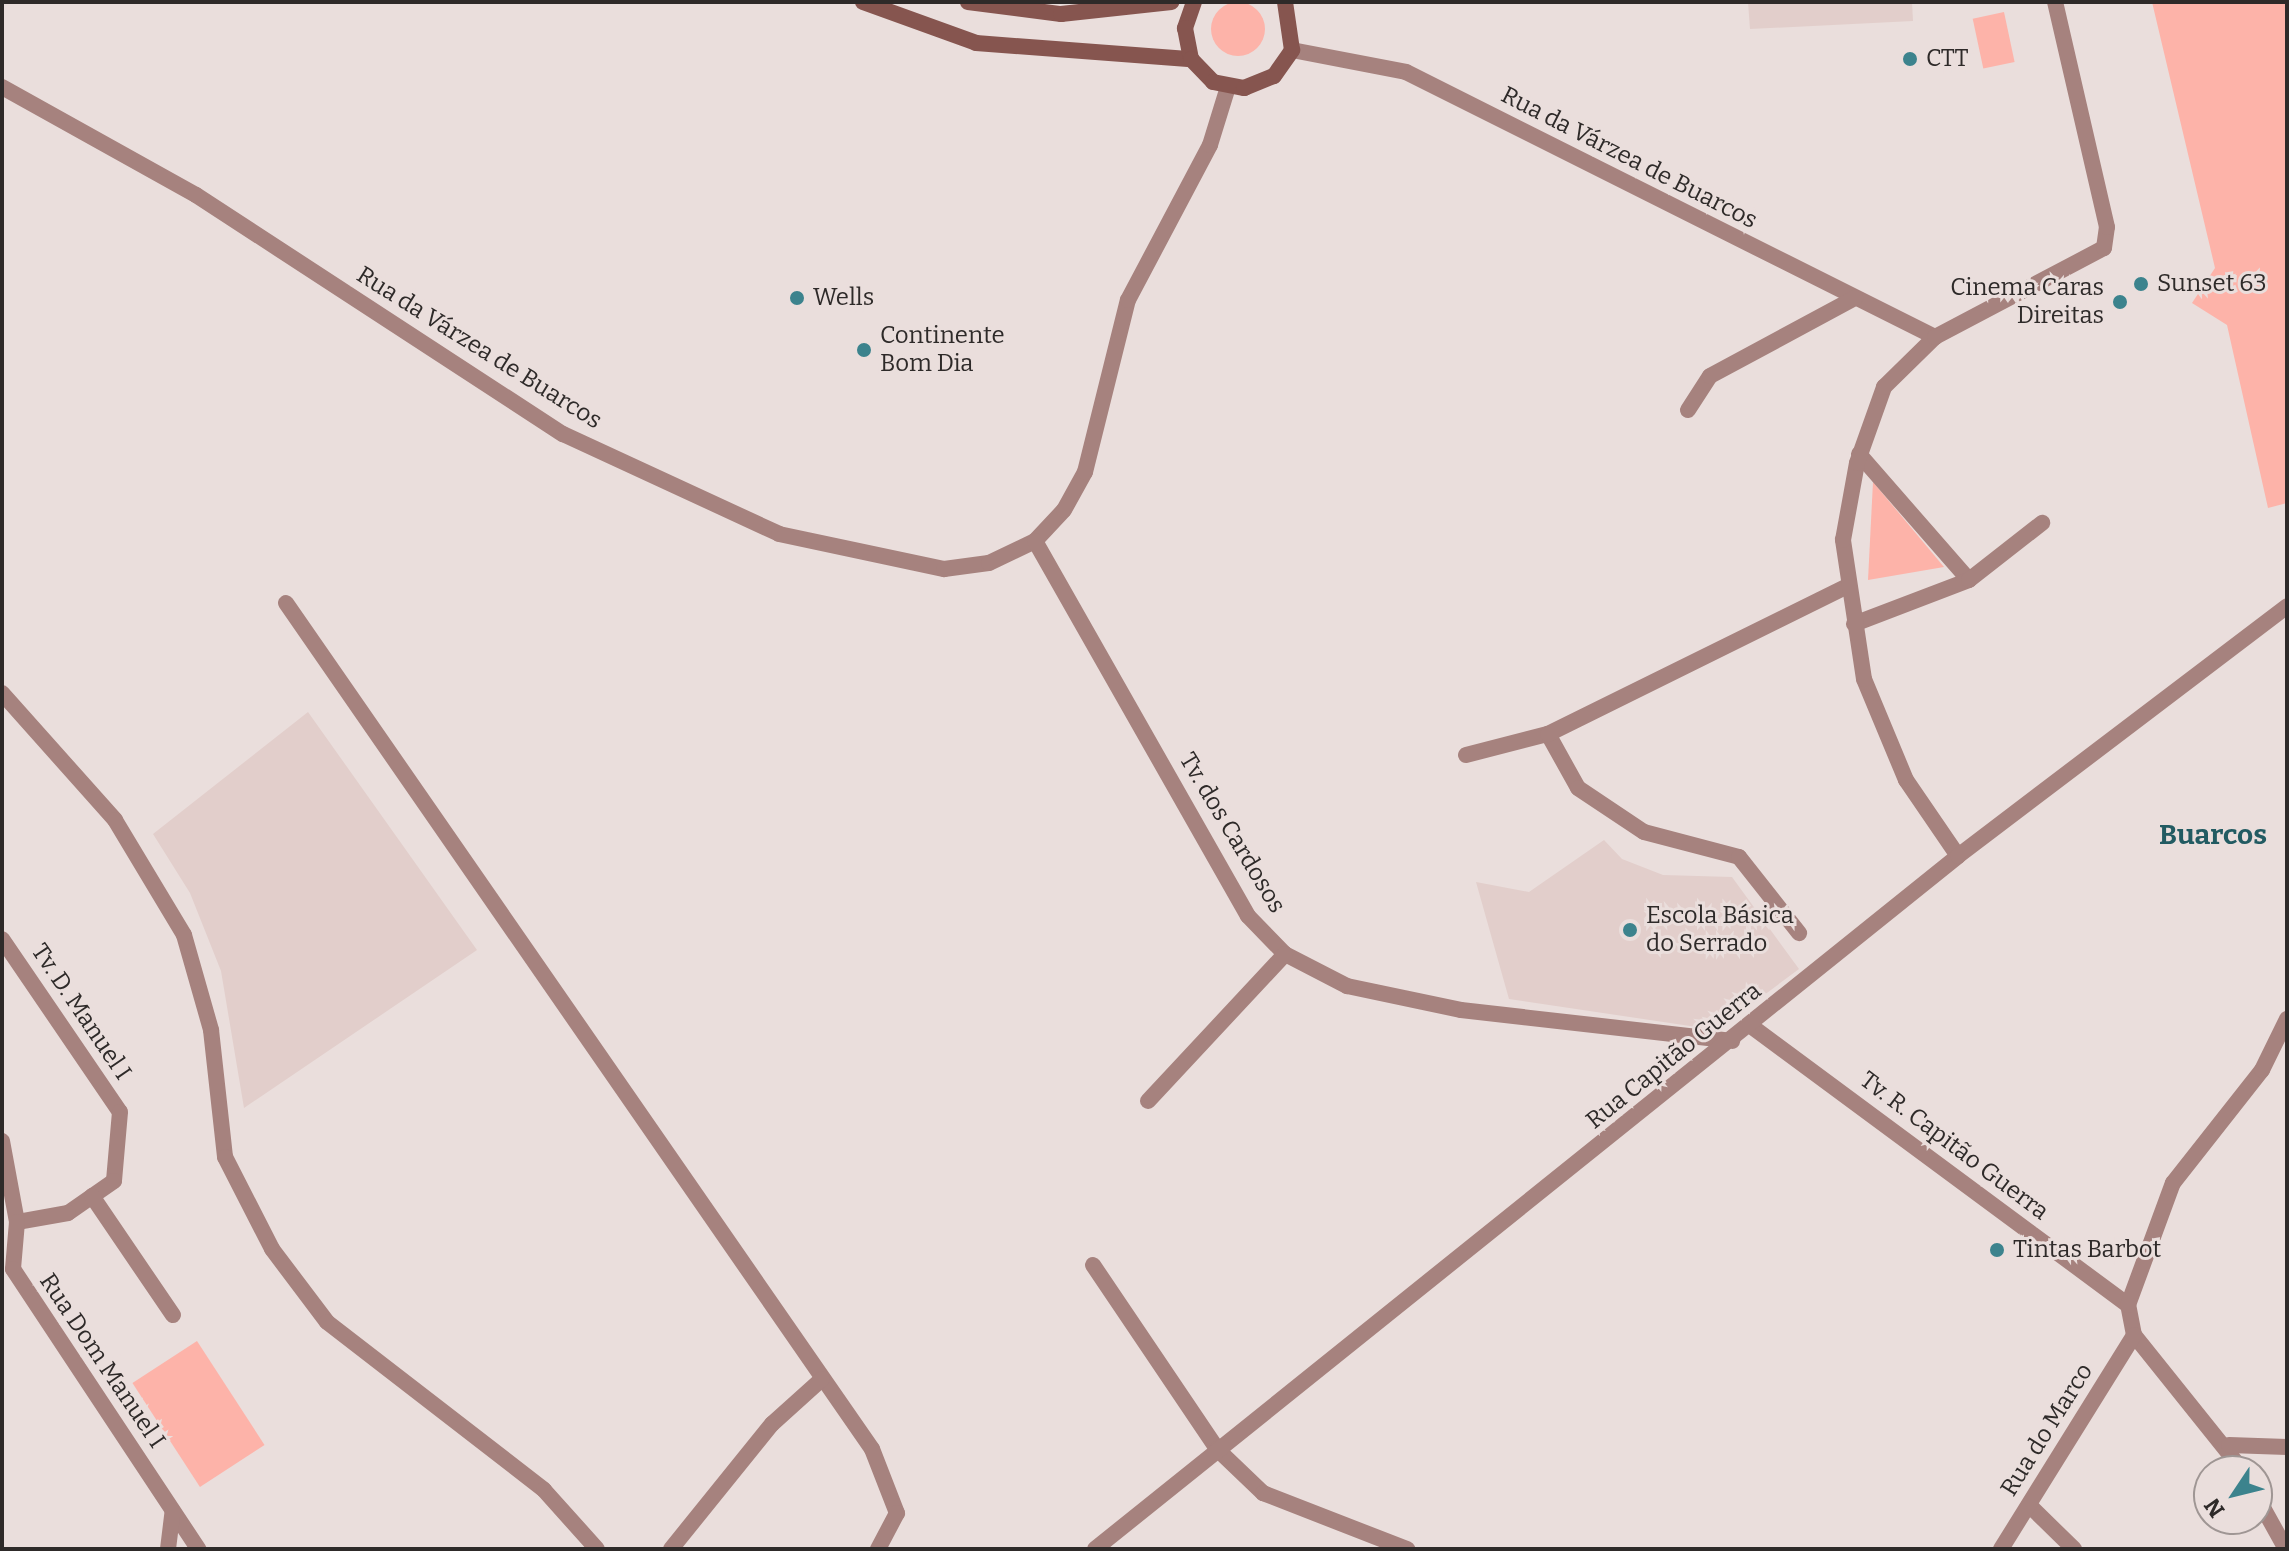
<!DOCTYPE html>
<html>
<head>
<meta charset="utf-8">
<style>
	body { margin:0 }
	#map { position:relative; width:2289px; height:1551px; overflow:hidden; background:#eadedc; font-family:Bitter,serif }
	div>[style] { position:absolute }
	.built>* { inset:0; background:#e2cecb }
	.green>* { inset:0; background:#fdb3a9; transform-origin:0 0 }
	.round { border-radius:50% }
	.minor>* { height:16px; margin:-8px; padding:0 8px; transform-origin:8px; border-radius:8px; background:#a6827e }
	.secondary>* { height:16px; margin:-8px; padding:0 8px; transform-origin:8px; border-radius:8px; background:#86554f }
	.dots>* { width:22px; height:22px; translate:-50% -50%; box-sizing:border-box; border:4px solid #eadedc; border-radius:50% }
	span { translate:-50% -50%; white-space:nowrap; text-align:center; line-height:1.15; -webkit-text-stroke:6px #eadedc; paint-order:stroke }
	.poi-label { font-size:24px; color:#2e2a29 }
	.left { translate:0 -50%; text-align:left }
	.right { translate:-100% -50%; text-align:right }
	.street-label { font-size:24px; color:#2e2a29 }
	.quarter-label { font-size:28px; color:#225b62; font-weight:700 }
	.frame { position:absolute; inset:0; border:4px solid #2e2a29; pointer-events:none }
	.north { position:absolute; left:2193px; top:1455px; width:80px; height:80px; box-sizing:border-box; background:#eadedc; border:2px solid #9f9694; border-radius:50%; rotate:235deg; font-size:22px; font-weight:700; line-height:32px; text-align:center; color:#2e2a29 }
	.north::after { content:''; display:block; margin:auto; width:28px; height:36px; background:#3c838d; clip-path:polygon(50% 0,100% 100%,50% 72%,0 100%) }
</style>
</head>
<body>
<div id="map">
	<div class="built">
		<i style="clip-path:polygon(1748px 2px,1912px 2px,1913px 21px,1750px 29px)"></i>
		<i style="clip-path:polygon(308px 712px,477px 950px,244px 1108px,221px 971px,190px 893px,153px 834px)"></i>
		<i style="clip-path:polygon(1604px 840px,1622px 859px,1663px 875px,1732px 877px,1799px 969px,1717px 1030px,1509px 999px,1476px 882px,1529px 892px)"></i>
	</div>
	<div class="green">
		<i style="clip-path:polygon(2152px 2px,2287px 2px,2287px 503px,2268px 508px,2227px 325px,2192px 303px,2215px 268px)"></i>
		<i class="round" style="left:1211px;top:2px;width:54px;height:54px"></i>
		<i style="left:2004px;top:12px;width:51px;height:32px;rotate:78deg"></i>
		<i style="clip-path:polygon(1873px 482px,1944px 567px,1868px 580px)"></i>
		<i style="left:197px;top:1341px;width:124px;height:77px;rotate:57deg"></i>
	</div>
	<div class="minor">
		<i style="left:1292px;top:50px;width:116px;rotate:10.9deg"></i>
		<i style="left:1406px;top:72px;width:592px;rotate:26.61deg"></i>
		<i style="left:2px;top:87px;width:222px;rotate:29.1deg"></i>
		<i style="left:196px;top:195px;width:438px;rotate:33.1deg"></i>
		<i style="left:563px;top:434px;width:238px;rotate:24.8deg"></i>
		<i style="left:779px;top:534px;width:169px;rotate:12deg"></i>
		<i style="left:944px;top:569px;width:45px;rotate:-7.6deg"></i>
		<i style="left:989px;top:563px;width:51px;rotate:-25.6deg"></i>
		<i style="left:1035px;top:541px;width:42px;rotate:-46.9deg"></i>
		<i style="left:1064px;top:510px;width:43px;rotate:-61.1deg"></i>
		<i style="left:1085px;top:472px;width:177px;rotate:-76deg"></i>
		<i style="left:1128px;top:300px;width:175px;rotate:-62.1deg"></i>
		<i style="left:1210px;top:145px;width:61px;rotate:-72.8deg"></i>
		<i style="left:1688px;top:410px;width:40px;rotate:-57.1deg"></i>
		<i style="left:1710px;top:376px;width:165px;rotate:-28.3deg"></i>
		<i style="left:1859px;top:454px;width:167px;rotate:48.9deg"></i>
		<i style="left:1035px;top:541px;width:431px;rotate:60.4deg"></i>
		<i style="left:1248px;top:916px;width:53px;rotate:45.8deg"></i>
		<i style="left:1285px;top:954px;width:70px;rotate:27.3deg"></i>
		<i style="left:1347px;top:986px;width:116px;rotate:11.9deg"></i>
		<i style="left:1461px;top:1010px;width:273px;rotate:6.5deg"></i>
		<i style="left:286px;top:603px;width:1029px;rotate:55.29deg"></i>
		<i style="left:872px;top:1449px;width:69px;rotate:68.7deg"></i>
		<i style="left:897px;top:1513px;width:41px;rotate:117.8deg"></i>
		<i style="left:1854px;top:624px;width:123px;rotate:-20.9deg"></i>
		<i style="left:1969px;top:580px;width:93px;rotate:-38deg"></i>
		<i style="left:2px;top:693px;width:170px;rotate:48.3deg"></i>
		<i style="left:115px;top:820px;width:134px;rotate:59deg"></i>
		<i style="left:184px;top:935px;width:99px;rotate:74.1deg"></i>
		<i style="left:211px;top:1030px;width:128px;rotate:83.7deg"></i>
		<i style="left:225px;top:1157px;width:103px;rotate:62.9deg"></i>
		<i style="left:272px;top:1249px;width:91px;rotate:53deg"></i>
		<i style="left:327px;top:1322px;width:274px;rotate:37.7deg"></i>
		<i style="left:544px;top:1490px;width:79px;rotate:48.1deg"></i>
		<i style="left:1548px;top:734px;width:62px;rotate:60.9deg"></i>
		<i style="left:1578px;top:788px;width:79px;rotate:33.7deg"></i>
		<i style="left:1644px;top:832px;width:98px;rotate:14.7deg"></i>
		<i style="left:1739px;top:857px;width:97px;rotate:51.7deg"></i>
		<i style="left:1466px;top:755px;width:85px;rotate:-14.4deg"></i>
		<i style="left:1548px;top:734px;width:335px;rotate:-26.3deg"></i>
		<i style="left:1958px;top:856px;width:92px;rotate:-124.4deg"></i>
		<i style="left:1906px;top:780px;width:109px;rotate:-112.6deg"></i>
		<i style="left:1864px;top:679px;width:141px;rotate:-98.6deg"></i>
		<i style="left:1843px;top:540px;width:78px;rotate:-79.7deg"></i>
		<i style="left:1857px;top:463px;width:81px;rotate:-70.4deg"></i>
		<i style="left:1884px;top:387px;width:71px;rotate:-44.4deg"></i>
		<i style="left:1935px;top:337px;width:191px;rotate:-27.8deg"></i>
		<i style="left:2104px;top:248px;width:21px;rotate:-82deg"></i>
		<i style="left:2107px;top:227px;width:231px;rotate:-103deg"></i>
		<i style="left:2px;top:939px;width:209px;rotate:55.7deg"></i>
		<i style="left:120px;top:1112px;width:69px;rotate:95deg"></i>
		<i style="left:114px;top:1181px;width:56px;rotate:145.2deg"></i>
		<i style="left:68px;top:1213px;width:52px;rotate:170deg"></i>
		<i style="left:1751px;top:1026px;width:469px;rotate:36.5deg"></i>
		<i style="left:1148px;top:1101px;width:201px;rotate:-47deg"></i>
		<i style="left:2px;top:1141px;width:82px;rotate:79.5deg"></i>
		<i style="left:17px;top:1222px;width:47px;rotate:94.9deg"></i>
		<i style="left:13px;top:1269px;width:336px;rotate:56.5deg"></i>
		<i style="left:92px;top:1196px;width:144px;rotate:55.8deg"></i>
		<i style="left:1093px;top:1265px;width:222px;rotate:56deg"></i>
		<i style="left:1217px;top:1449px;width:64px;rotate:43.7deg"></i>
		<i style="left:1263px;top:1493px;width:155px;rotate:21.3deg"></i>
		<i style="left:2134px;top:1335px;width:31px;rotate:-101deg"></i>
		<i style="left:2128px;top:1305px;width:130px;rotate:-69.8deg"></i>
		<i style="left:2173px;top:1183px;width:144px;rotate:-51.8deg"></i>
		<i style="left:2262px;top:1070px;width:57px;rotate:-63.9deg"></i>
		<i style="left:2134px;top:1335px;width:174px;rotate:51.3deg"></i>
		<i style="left:2229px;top:1445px;width:58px;rotate:2deg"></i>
		<i style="left:2257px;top:1497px;width:60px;rotate:60.9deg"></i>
		<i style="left:2029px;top:1505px;width:63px;rotate:44.4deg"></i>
		<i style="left:168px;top:1549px;width:38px;rotate:-83deg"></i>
		<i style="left:671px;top:1549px;width:161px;rotate:-51.1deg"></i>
		<i style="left:772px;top:1424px;width:67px;rotate:-42deg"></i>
		<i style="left:1095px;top:1549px;width:1107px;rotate:-38.76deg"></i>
		<i style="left:1958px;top:856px;width:413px;rotate:-37.2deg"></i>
		<i style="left:2001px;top:1549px;width:252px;rotate:-58.1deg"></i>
	</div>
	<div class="secondary">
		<i style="left:863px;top:2px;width:120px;rotate:19.9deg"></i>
		<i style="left:976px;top:43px;width:216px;rotate:4.3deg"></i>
		<i style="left:968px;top:2px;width:94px;rotate:7.4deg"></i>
		<i style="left:1061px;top:14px;width:111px;rotate:-6.2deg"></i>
		<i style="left:1194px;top:2px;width:28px;rotate:109deg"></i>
		<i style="left:1185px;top:28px;width:32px;rotate:79deg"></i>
		<i style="left:1191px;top:59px;width:32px;rotate:46deg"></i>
		<i style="left:1213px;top:82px;width:32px;rotate:11deg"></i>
		<i style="left:1244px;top:88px;width:32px;rotate:-22deg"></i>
		<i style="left:1274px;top:76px;width:32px;rotate:-55deg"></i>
		<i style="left:1292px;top:50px;width:49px;rotate:-98.3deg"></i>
	</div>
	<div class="dots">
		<i style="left:1910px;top:59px;background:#3c838d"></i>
		<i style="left:2141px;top:284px;background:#3c838d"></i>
		<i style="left:797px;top:298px;background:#3c838d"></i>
		<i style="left:2120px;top:302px;background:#3c838d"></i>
		<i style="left:864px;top:350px;background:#3c838d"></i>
		<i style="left:1630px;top:930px;background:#3c838d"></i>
		<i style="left:1997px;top:1250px;background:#3c838d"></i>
	</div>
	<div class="poi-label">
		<span class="left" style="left:1926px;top:59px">CTT</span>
		<span class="left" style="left:2157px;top:284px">Sunset 63</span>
		<span class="right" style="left:2104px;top:302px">Cinema Caras<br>Direitas</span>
		<span class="left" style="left:813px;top:298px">Wells</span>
		<span class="left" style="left:880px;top:350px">Continente<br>Bom Dia</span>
		<span class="left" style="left:1646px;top:930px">Escola Básica<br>do Serrado</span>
		<span class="left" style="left:2013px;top:1250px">Tintas Barbot</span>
	</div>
	<div class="street-label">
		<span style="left:1629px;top:158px;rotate:27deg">Rua da Várzea de Buarcos</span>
		<span style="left:479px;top:348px;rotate:32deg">Rua da Várzea de Buarcos</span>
		<span style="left:1232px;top:833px;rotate:59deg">Tv. dos Cardosos</span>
		<span style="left:81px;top:1012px;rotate:56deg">Tv. D. Manuel I</span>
		<span style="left:1674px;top:1056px;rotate:-39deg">Rua Capitão Guerra</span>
		<span style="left:1954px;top:1146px;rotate:37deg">Tv. R. Capitão Guerra</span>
		<span style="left:102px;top:1361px;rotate:56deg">Rua Dom Manuel I</span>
		<span style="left:2047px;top:1430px;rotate:-58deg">Rua do Marco</span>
	</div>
	<div class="quarter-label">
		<span style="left:2213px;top:835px">Buarcos</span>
	</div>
	<div class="frame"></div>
	<div class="north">N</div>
</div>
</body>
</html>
